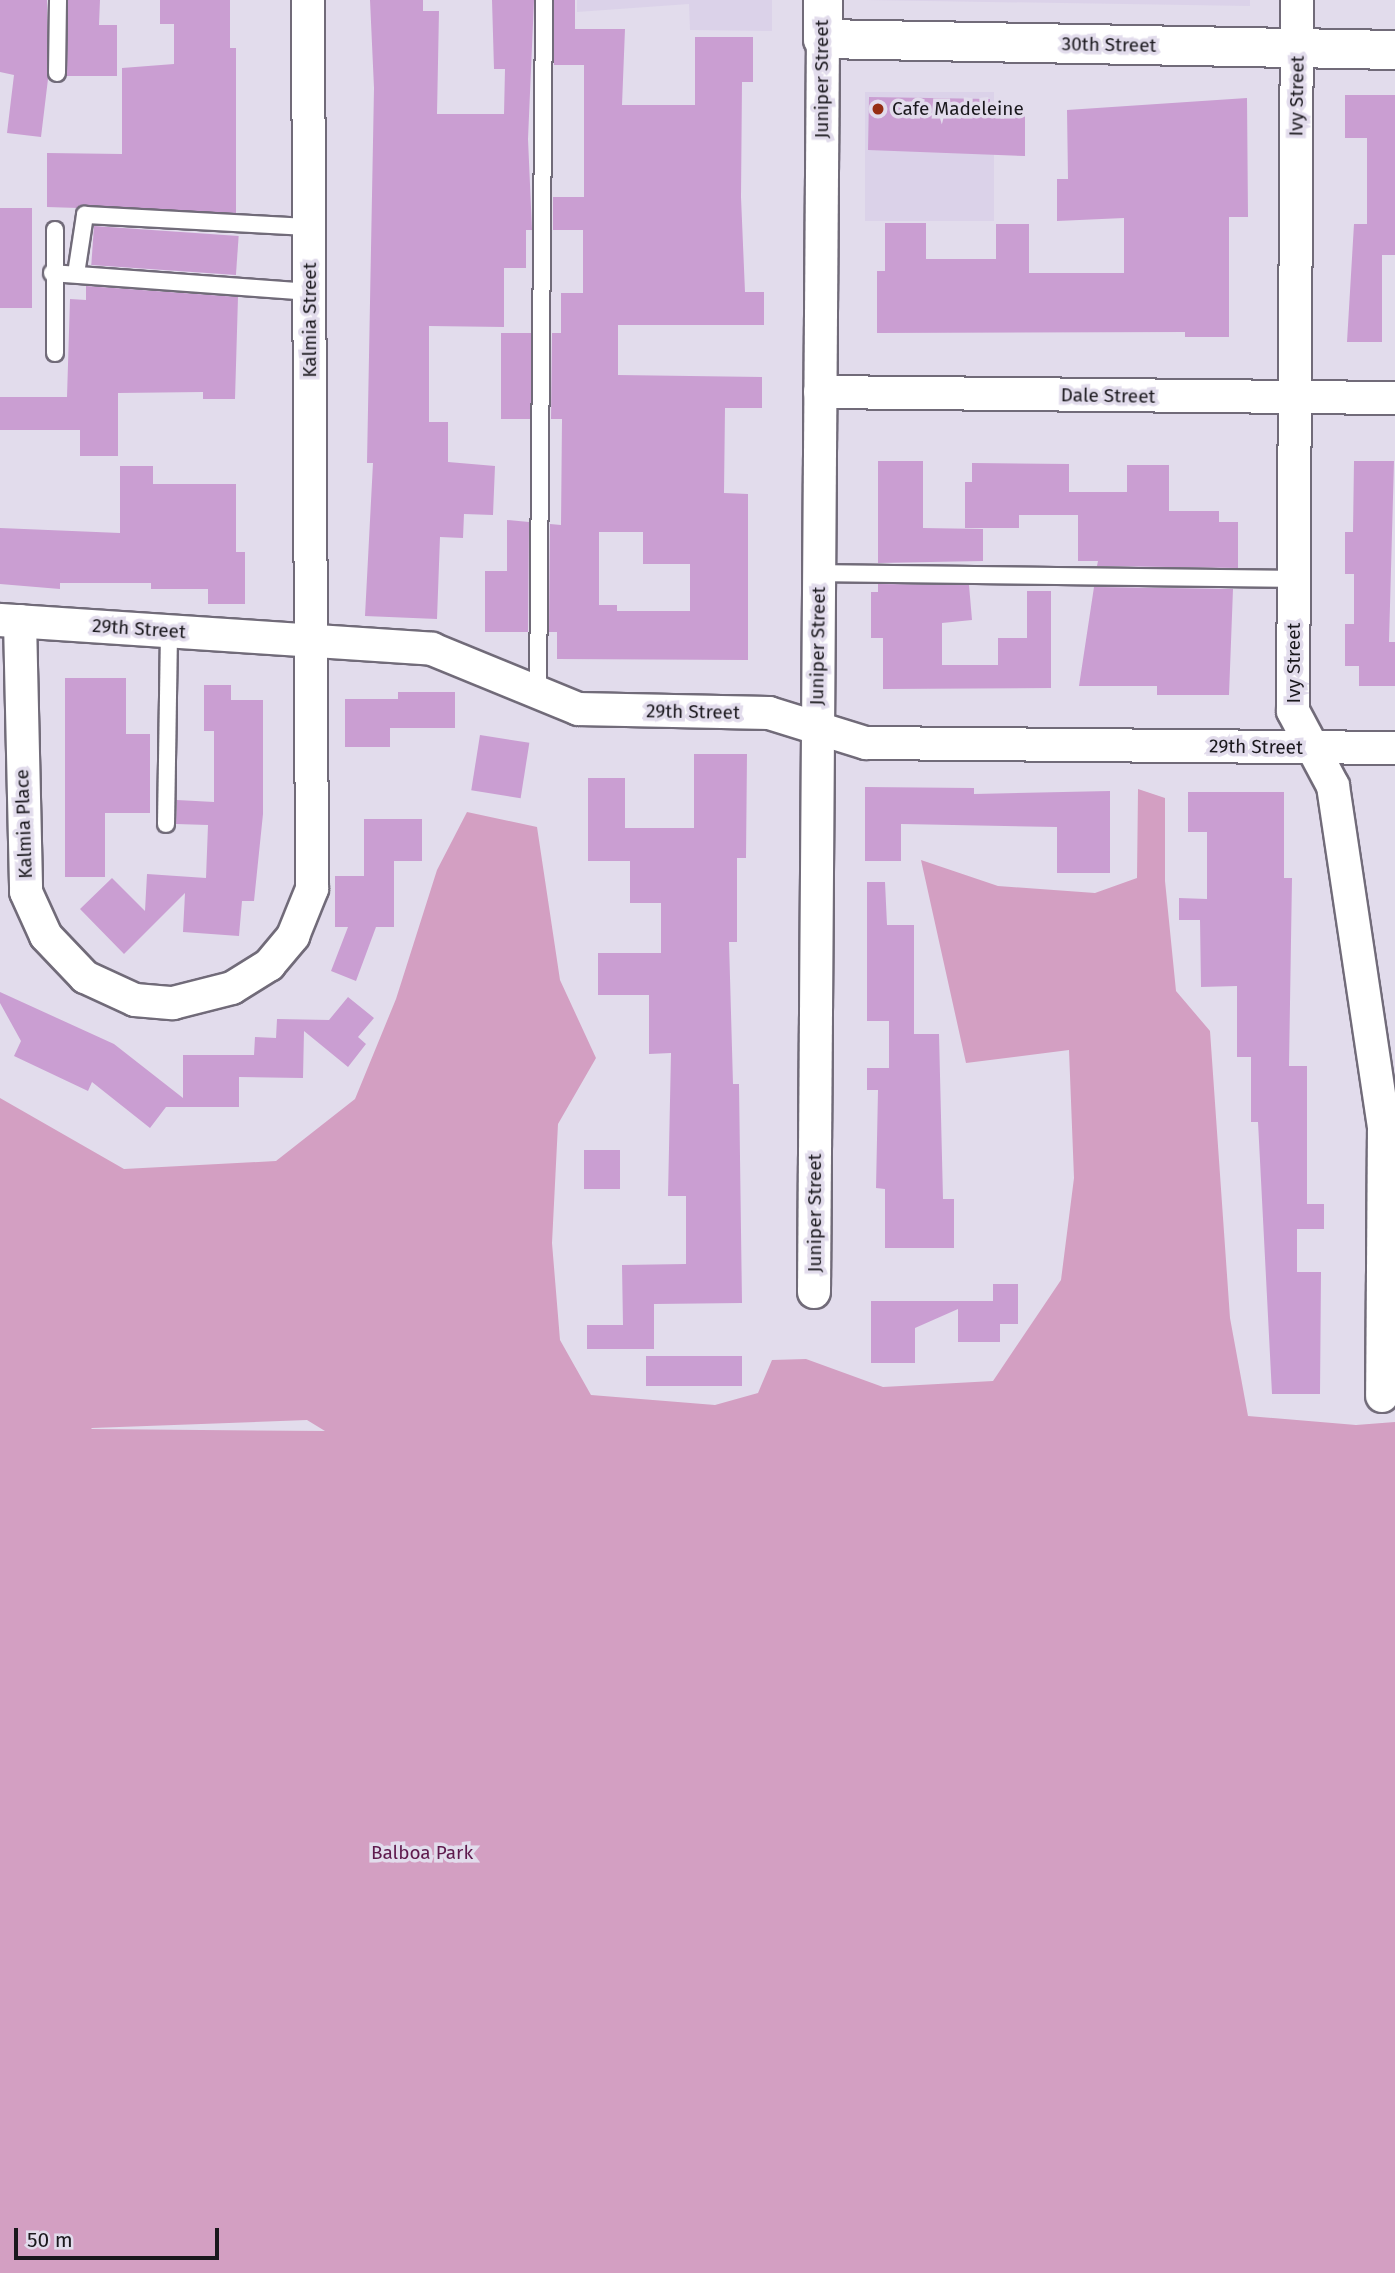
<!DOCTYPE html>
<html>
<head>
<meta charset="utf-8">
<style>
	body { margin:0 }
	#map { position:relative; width:1395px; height:2273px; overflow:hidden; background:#e2dcec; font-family:"Fira Sans",sans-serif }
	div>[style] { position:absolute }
	.built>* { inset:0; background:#dbd2e9; transform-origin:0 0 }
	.green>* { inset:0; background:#d39fc2 }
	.building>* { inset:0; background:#ca9ed2; transform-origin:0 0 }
	.roads { filter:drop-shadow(2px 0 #716b79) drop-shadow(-2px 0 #716b79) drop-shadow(0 2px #716b79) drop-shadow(0 -2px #716b79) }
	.lane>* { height:16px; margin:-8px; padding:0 8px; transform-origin:8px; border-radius:8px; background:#fff }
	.street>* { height:32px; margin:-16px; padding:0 16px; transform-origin:16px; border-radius:16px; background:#fff }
	.secondary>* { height:38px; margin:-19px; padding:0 19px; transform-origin:19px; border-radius:19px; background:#fff }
	.dots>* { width:19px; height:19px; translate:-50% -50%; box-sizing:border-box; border:4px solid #e2dcec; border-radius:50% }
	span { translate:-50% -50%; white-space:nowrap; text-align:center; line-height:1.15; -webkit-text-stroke:7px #e2dcec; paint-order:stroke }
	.street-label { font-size:19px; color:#1a181d }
	.poi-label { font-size:19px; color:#1a181d }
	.left { translate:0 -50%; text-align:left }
	.park-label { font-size:19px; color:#5e1a4d }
	.scale { position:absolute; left:14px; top:2228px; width:205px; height:32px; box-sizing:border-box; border:4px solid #1a181d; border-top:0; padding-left:9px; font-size:21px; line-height:24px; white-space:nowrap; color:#1a181d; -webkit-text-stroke:5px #e2dcec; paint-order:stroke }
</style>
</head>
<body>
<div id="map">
	<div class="built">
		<i style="clip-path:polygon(577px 0,772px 0,772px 31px,690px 30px,689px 4px,577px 12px)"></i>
		<i style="clip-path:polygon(866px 0,1250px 0,1250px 6px)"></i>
		<i style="left:865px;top:92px;width:129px;height:129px"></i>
	</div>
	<div class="green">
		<i style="clip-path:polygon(evenodd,1138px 789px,1165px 798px,1165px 881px,1176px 991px,1210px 1031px,1230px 1318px,1248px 1416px,1356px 1425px,1395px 1422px,1395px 2273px,0 2273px,0 1098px,124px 1169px,276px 1161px,355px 1099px,396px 999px,437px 870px,467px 812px,537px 827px,560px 980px,596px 1058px,558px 1124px,552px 1243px,560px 1340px,591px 1395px,715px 1405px,758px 1393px,772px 1360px,806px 1359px,883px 1387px,993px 1381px,1061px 1280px,1074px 1178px,1069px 1050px,966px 1063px,921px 860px,998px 886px,1095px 893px,1137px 878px,1138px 789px,307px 1420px,325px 1431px,91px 1429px,92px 1428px,307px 1420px)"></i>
	</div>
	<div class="building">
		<i style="clip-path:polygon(0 0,47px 0,48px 79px,41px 137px,7px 133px,14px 75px,0 72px)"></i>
		<i style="clip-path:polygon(68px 0,100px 0,99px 25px,117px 25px,117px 76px,67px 76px)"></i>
		<i style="clip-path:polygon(160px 0,230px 0,230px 48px,236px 48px,236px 213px,47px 207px,47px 153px,122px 154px,122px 68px,174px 64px,174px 24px,160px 24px)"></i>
		<i style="clip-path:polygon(370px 0,423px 0,423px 11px,439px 11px,437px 114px,504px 114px,505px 69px,494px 69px,492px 0,534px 0,528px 139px,532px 230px,526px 230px,526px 268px,504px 268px,504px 327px,429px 326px,429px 422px,448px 422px,448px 462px,495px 466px,493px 515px,464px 514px,463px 538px,440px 537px,437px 619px,365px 616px,373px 463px,367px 463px,374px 88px)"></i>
		<i style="clip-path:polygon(evenodd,554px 0,575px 0,575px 29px,625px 29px,622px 105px,695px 105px,695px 37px,753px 37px,753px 82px,742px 82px,741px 197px,745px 292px,764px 292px,764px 325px,618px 325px,618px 375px,762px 377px,762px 408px,725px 408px,724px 493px,748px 494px,748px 660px,557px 659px,557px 632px,549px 632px,550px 524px,561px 525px,562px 419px,551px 419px,552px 333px,561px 333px,561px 293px,583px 293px,583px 230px,553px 230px,553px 197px,584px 197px,584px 65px,554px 65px,554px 0,599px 532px,643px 532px,643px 564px,690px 564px,690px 611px,617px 611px,617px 605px,599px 605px,599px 532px)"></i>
		<i style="clip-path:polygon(1345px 95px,1395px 95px,1395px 255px,1382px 255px,1382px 342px,1347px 342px,1354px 224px,1367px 224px,1367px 138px,1345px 138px)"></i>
		<i style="clip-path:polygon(869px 97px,990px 99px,990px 111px,1025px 111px,1025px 156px,868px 150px)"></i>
		<i style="clip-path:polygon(1247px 98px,1248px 217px,1229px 217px,1229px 337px,1185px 337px,1185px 332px,877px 333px,877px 271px,885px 271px,885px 223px,926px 223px,926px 259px,996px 259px,996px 224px,1029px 224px,1029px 273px,1124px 273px,1124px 218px,1057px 221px,1057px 179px,1068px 179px,1067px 110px)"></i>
		<i style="left:0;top:208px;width:32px;height:100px"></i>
		<i style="left:94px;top:226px;width:145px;height:39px;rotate:4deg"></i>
		<i style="clip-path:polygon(86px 286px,238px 297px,235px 399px,203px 399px,203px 392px,118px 393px,118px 456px,80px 456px,80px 430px,0 430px,0 397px,67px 397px,70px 299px,86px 300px)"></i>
		<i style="left:501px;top:333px;width:30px;height:86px"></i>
		<i style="clip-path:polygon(878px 461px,923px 461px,923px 528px,983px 529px,983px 561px,878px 563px)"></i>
		<i style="clip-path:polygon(1354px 461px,1394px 461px,1389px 642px,1395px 642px,1395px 686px,1359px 686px,1359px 666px,1345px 666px,1345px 624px,1354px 624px,1354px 574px,1345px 574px,1345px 532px,1353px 532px)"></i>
		<i style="clip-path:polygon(972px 463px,1069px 464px,1069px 492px,1127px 492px,1127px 465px,1169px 465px,1169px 511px,1219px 511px,1219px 522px,1238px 522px,1238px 568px,1097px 566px,1098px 561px,1078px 561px,1078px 515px,1019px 515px,1019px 528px,965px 528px,965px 482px,972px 482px)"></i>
		<i style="clip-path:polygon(120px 466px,153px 466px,153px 484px,236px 484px,236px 552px,245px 552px,245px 604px,208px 604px,208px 589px,151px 589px,151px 583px,60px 583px,60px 589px,0 584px,0 528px,120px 533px)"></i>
		<i style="clip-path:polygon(507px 520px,529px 522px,528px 632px,485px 632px,485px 571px,507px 571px)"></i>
		<i style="clip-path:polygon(878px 584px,969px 585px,972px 620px,942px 623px,942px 665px,998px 665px,998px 638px,1027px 638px,1027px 591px,1051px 591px,1051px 688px,883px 689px,883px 638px,871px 638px,871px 592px,878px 592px)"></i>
		<i style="clip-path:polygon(1094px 587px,1233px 589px,1229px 695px,1157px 695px,1157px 686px,1079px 686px)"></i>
		<i style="clip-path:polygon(65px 678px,126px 678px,126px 734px,150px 734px,150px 813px,105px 813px,105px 877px,65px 877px)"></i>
		<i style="clip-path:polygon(204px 685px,231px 685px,231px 700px,263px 700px,263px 814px,254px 901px,242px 901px,239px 936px,183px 932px,185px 893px,124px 954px,80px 909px,112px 878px,145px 911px,147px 874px,206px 878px,208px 825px,176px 824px,177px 800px,214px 802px,214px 731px,204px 731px)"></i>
		<i style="clip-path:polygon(398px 692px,455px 692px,455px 728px,390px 728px,390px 747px,345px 747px,345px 699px,398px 699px)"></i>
		<i style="left:480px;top:735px;width:50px;height:56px;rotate:9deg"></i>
		<i style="clip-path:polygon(694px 754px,747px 754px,746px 858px,737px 858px,737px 942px,729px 942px,733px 1084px,739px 1084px,742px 1303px,654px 1304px,654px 1349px,587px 1349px,587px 1325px,623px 1325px,622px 1265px,686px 1264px,686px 1196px,668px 1196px,671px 1053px,649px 1054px,649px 995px,598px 995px,598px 953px,661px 953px,661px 903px,630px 903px,630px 861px,588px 861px,588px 778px,625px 778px,625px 828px,694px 828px)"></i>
		<i style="clip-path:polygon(865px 787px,974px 788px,974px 794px,1110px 791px,1110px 873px,1057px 873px,1057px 827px,901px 824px,901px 861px,865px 861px)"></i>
		<i style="clip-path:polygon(1188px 792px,1284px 792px,1284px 878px,1292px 878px,1289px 1066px,1307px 1066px,1307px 1204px,1324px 1204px,1324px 1229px,1297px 1229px,1297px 1272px,1321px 1272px,1320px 1394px,1272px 1394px,1258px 1122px,1251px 1122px,1251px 1057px,1237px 1057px,1237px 986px,1201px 987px,1200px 920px,1179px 920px,1179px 898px,1207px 899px,1207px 832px,1188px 832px)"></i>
		<i style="clip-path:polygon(364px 819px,422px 819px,422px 861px,394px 861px,394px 927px,376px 927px,356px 981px,331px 971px,348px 927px,335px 927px,335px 876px,364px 876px)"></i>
		<i style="clip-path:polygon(867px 882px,885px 882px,887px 925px,914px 925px,914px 1034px,939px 1034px,943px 1199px,954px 1199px,954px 1248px,885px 1248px,885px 1189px,876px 1188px,878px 1090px,867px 1090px,867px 1068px,889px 1068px,889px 1021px,867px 1021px)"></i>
		<i style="clip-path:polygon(0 992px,114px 1044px,183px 1098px,183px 1055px,254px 1055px,255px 1037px,276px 1038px,277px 1019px,329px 1020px,348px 997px,374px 1018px,358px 1037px,366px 1044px,348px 1067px,304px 1031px,303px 1078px,239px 1077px,239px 1107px,166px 1107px,150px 1128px,92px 1082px,88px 1091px,14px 1056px,21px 1041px,0 1003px)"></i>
		<i style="left:584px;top:1150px;width:36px;height:39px"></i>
		<i style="clip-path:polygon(993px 1284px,1018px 1284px,1018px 1324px,1000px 1324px,1000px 1342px,958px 1342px,958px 1309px,915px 1328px,915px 1363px,871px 1363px,871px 1301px,993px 1301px)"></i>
		<i style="left:646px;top:1356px;width:96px;height:30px"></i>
	</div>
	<div class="roads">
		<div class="lane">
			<i style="left:57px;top:73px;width:73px;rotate:-89.2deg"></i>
			<i style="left:55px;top:230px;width:123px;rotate:90deg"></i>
			<i style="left:52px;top:273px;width:258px;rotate:4.2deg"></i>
			<i style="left:76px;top:274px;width:60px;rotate:-81.3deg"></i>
			<i style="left:85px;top:215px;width:224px;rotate:3.1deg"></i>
			<i style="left:819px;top:573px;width:475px;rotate:0.7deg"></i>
			<i style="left:538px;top:694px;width:694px;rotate:-89.5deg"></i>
			<i style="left:166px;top:824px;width:193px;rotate:-89.1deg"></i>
		</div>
		<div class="street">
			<i style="left:1297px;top:0;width:711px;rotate:90.32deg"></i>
			<i style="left:1293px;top:711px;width:85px;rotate:61.9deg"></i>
			<i style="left:1333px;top:786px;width:344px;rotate:81.5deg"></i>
			<i style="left:1384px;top:1126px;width:270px;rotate:90.4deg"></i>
			<i style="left:820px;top:392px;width:575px;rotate:0.6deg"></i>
			<i style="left:0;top:620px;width:433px;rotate:3.8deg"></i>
			<i style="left:432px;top:649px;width:158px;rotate:22.3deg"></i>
			<i style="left:578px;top:709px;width:191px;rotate:1.2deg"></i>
			<i style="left:769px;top:713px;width:102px;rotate:17.2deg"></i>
			<i style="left:866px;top:743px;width:529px;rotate:0.54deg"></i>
			<i style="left:20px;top:621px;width:271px;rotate:88.7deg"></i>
			<i style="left:26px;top:892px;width:48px;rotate:65.6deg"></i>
			<i style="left:46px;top:936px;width:57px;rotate:46.4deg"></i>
			<i style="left:85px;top:977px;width:55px;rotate:24.7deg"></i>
			<i style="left:135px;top:1000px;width:38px;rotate:5deg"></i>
			<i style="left:173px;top:1003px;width:61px;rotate:-14.3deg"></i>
			<i style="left:232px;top:988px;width:44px;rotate:-31.9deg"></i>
			<i style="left:269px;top:965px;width:38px;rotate:-50deg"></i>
			<i style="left:293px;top:936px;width:51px;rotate:-68deg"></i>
			<i style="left:312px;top:889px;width:889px;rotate:-90.26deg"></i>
			<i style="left:814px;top:1292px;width:1253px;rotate:-89.59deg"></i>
		</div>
		<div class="secondary">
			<i style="left:823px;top:0;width:39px;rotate:90deg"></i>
			<i style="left:823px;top:39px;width:572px;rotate:1.1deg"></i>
		</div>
	</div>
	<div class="dots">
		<i style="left:878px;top:109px;background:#962e13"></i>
	</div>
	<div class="street-label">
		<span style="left:1109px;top:45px;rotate:1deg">30th Street</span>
		<span style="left:822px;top:79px;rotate:-90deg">Juniper Street</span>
		<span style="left:1297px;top:96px;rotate:-89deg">Ivy Street</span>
		<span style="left:310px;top:320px;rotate:-90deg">Kalmia Street</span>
		<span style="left:1108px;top:396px;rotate:1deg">Dale Street</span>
		<span style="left:139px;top:629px;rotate:4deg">29th Street</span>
		<span style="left:818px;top:646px;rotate:-89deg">Juniper Street</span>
		<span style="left:1294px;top:663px;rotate:-90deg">Ivy Street</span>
		<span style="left:693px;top:712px;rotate:1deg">29th Street</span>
		<span style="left:1256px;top:747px;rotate:1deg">29th Street</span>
		<span style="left:24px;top:824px;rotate:-92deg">Kalmia Place</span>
		<span style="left:815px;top:1213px;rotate:-90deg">Juniper Street</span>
	</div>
	<div class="poi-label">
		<span class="left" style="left:892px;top:109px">Cafe Madeleine</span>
	</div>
	<div class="park-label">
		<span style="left:422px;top:1853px">Balboa Park</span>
	</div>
	<div class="scale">50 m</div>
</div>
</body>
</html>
